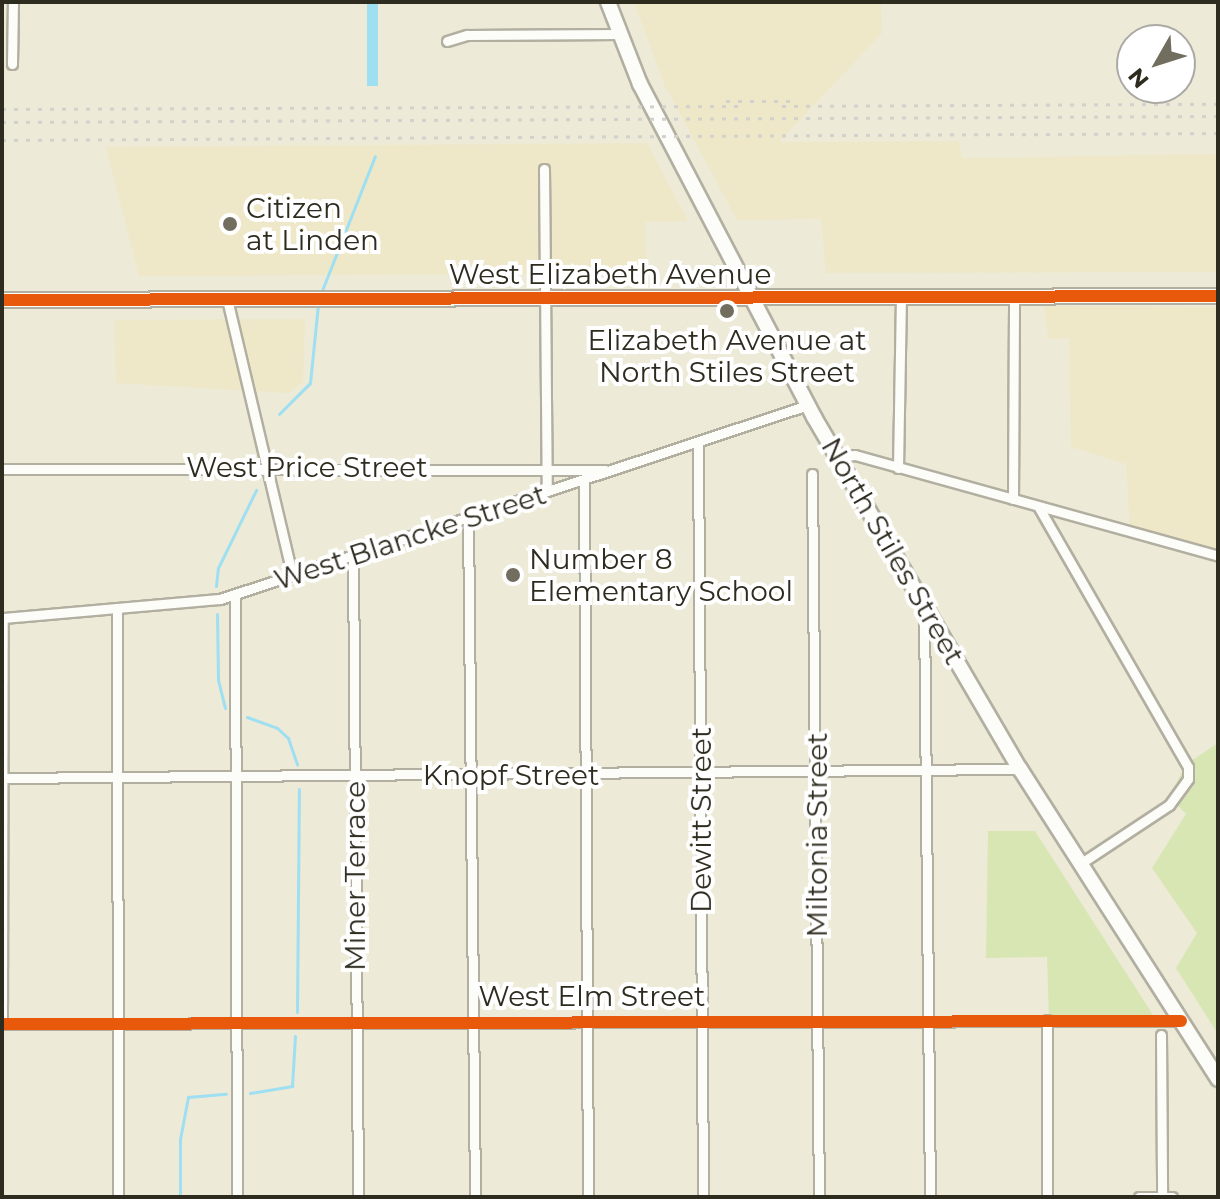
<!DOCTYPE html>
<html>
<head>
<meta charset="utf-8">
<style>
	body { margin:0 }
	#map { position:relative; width:1220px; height:1199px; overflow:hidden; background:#edead7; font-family:Montserrat,sans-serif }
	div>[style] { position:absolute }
	.built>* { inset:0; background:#eee8c9 }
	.green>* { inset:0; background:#d8e6b3 }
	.water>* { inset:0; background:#9fdff2; transform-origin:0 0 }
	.stream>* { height:3px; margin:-1.5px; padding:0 1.5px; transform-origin:1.5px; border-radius:1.5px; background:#9fdff2 }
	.roads { filter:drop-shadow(2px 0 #b2afa1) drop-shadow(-2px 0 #b2afa1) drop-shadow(0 2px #b2afa1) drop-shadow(0 -2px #b2afa1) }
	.street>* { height:9px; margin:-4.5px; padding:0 4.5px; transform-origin:4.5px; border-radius:4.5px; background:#fcfcf9 }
	.secondary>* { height:14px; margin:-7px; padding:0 7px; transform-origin:7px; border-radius:7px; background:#fcfcf9 }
	.rail>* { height:3px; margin-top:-1.5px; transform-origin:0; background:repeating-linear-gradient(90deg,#d3d1cc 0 4px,transparent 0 12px) }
	.cycleway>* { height:12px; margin:-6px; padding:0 6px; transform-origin:6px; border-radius:6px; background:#e8590c }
	.dots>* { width:22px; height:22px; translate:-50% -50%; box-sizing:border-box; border:4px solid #fff; border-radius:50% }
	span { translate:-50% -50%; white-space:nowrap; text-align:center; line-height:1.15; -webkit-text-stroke:8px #fff; paint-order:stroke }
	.poi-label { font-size:28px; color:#2e2b1f }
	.left { translate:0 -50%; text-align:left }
	.street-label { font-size:28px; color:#2e2b1f }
	.frame { position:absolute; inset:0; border:4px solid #2e2b1f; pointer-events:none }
	.north { position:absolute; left:1116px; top:24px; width:80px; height:80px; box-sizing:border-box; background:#fff; border:2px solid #abaaa5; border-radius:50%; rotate:231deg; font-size:22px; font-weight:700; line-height:32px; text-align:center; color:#2e2b1f }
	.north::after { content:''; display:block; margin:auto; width:28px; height:36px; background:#716e5f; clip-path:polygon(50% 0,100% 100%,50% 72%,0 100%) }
</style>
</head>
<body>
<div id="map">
	<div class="built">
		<i style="clip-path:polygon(634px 2px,881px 2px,882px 33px,779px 142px,959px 141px,962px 158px,1218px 154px,1218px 272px,826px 273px,821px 219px,737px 220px,664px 84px)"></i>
		<i style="clip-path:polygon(647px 143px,688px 221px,645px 222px,647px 274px,139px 276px,106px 147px)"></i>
		<i style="clip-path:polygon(1044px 306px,1218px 307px,1218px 554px,1130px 529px,1126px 464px,1071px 447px,1069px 338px,1048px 339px)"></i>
		<i style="clip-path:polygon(305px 319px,303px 382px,288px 393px,116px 383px,114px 320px)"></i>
	</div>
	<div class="green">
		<i style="clip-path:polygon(1218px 743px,1218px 1034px,1176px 968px,1197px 933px,1152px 868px,1186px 814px,1170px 797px,1185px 765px)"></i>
		<i style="clip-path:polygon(988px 831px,1035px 831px,1153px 1015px,1049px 1017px,1047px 957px,986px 958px)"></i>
	</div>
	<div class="water">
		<i style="left:367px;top:2px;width:11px;height:84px"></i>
	</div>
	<div class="stream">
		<i style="left:321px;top:293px;width:147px;rotate:-68.5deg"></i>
		<i style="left:279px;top:414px;width:44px;rotate:-45deg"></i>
		<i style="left:310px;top:383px;width:79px;rotate:-84.2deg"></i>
		<i style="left:216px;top:586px;width:18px;rotate:-84deg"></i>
		<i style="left:218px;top:568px;width:87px;rotate:-64deg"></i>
		<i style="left:217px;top:614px;width:66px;rotate:89.1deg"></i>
		<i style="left:218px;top:680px;width:29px;rotate:76deg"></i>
		<i style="left:247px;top:717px;width:32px;rotate:20deg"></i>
		<i style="left:277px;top:728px;width:15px;rotate:42deg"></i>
		<i style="left:288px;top:738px;width:28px;rotate:71deg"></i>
		<i style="left:297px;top:1012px;width:223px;rotate:-89.5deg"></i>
		<i style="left:250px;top:1093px;width:43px;rotate:-9.5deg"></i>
		<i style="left:292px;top:1086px;width:50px;rotate:-86.6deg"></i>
		<i style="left:180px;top:1194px;width:55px;rotate:-90deg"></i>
		<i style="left:180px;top:1139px;width:43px;rotate:-79.2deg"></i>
		<i style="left:188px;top:1097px;width:38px;rotate:-5deg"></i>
	</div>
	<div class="roads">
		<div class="street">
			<i style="left:447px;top:41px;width:21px;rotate:-17deg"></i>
			<i style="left:467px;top:35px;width:152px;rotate:-0.4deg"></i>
			<i style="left:12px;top:64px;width:62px;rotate:-89.1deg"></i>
			<i style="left:544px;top:169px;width:322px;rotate:89.5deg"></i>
			<i style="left:227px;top:299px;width:284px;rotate:76.7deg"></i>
			<i style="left:698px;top:442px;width:755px;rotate:89.62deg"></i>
			<i style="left:838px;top:457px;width:17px;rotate:-7deg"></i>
			<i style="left:855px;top:455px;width:377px;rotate:15.5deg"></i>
			<i style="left:898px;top:468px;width:171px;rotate:-89deg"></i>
			<i style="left:2px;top:469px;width:603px;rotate:0.1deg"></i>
			<i style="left:812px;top:474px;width:723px;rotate:89.45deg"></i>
			<i style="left:584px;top:480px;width:717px;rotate:89.68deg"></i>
			<i style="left:1013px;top:499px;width:202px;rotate:-89.7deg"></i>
			<i style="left:1038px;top:506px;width:301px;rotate:60.1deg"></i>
			<i style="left:1188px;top:767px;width:12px;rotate:90deg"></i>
			<i style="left:1188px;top:779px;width:32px;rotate:126deg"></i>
			<i style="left:1169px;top:805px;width:107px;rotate:146.5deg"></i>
			<i style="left:468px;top:517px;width:680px;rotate:89.41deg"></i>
			<i style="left:353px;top:555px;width:642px;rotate:89.55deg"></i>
			<i style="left:235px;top:595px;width:602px;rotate:89.81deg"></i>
			<i style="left:924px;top:607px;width:590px;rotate:89.42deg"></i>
			<i style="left:117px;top:608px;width:589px;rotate:89.9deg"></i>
			<i style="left:2px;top:618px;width:219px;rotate:-5deg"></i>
			<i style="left:220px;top:599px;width:619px;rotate:-18.26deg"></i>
			<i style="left:2px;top:778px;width:1018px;rotate:-0.51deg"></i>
			<i style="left:1047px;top:1020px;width:177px;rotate:90deg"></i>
			<i style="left:2px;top:1024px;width:1179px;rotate:-0.15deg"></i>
			<i style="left:2px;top:1024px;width:406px;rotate:-89.9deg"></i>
			<i style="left:1161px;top:1035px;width:162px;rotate:89.6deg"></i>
			<i style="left:1139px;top:1197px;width:33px"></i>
		</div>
		<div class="secondary">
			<i style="left:608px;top:2px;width:88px;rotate:68.7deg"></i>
			<i style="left:640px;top:84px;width:376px;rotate:62.4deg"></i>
			<i style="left:814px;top:417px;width:408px;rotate:59.7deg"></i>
			<i style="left:1020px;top:769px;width:368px;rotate:57.4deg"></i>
			<i style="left:2px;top:300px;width:1216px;rotate:-0.19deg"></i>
		</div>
	</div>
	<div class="rail">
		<i style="left:726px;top:101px;width:68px"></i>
		<i style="left:782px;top:106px;width:436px;rotate:-0.3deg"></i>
		<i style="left:2px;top:109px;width:736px;rotate:-0.23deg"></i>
		<i style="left:2px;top:122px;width:1216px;rotate:-0.28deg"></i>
		<i style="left:2px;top:140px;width:1216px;rotate:-0.33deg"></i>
	</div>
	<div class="cycleway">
		<i style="left:2px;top:300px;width:1216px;rotate:-0.19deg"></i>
		<i style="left:2px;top:1024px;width:1179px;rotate:-0.15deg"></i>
	</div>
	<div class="dots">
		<i style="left:230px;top:224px;background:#716e5f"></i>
		<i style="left:727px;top:311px;background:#716e5f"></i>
		<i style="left:513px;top:575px;background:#716e5f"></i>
	</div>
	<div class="poi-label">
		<span class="left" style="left:246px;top:224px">Citizen<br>at Linden</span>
		<span style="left:727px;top:356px">Elizabeth Avenue at<br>North Stiles Street</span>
		<span class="left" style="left:529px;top:575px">Number 8<br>Elementary School</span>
	</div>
	<div class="street-label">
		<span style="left:610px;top:274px">West Elizabeth Avenue</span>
		<span style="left:307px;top:467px">West Price Street</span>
		<span style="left:410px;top:537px;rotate:-18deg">West Blancke Street</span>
		<span style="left:893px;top:551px;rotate:60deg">North Stiles Street</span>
		<span style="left:511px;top:775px">Knopf Street</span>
		<span style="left:701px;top:820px;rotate:-90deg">Dewitt Street</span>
		<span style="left:817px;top:835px;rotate:-90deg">Miltonia Street</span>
		<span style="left:355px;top:876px;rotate:-90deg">Miner Terrace</span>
		<span style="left:592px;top:996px">West Elm Street</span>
	</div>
	<div class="frame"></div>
	<div class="north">N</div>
</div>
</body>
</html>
